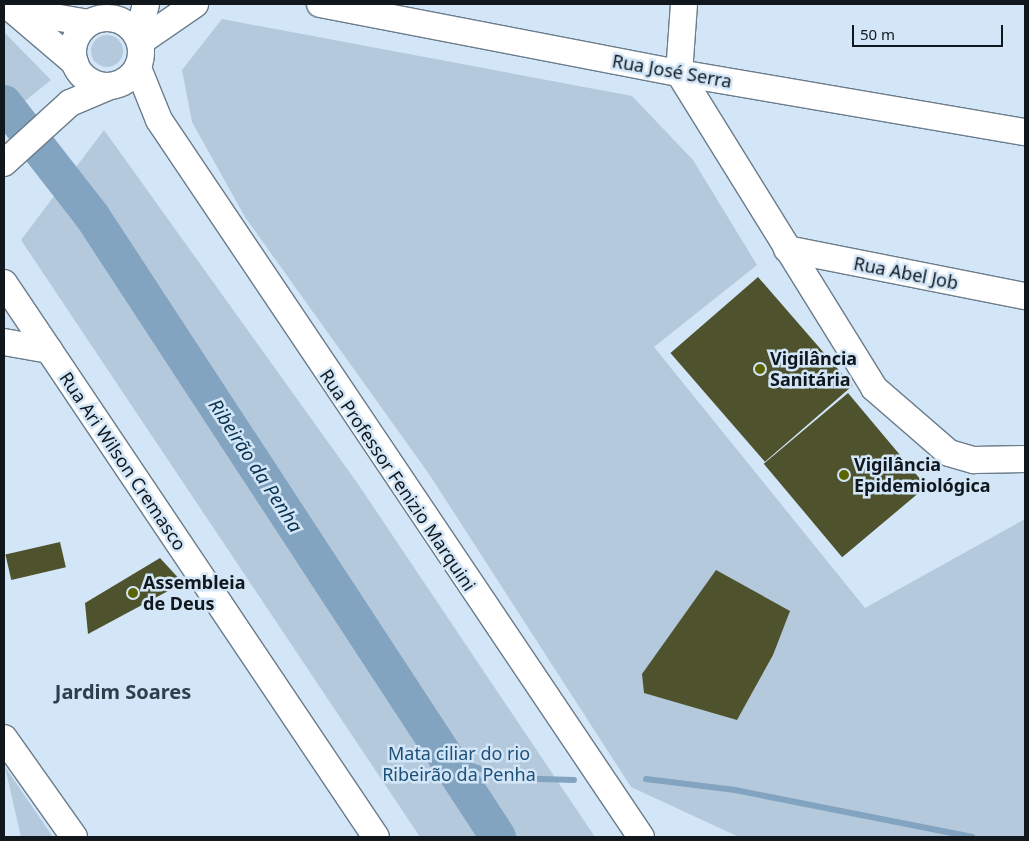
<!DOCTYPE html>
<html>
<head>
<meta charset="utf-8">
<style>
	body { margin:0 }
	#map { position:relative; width:1029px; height:841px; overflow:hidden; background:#d3e6f7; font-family:"Noto Sans",sans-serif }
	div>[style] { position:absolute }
	.green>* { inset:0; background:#b4c9db }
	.round { border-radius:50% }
	.stream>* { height:6px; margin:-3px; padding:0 3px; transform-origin:3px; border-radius:3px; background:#83a4c1 }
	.river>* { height:36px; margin:-18px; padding:0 18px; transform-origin:18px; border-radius:18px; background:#83a4c1 }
	.building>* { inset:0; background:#4e532e; transform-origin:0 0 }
	.roads { filter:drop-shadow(1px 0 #6b7c8b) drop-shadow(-1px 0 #6b7c8b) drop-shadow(0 1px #6b7c8b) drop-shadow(0 -1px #6b7c8b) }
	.minor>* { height:26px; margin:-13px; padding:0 13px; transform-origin:13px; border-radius:13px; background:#fff }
	.minor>.ring { margin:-13px; padding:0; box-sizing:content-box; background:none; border:26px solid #fff; border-radius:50% }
	.dots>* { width:14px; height:14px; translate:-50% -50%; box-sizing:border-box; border:2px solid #d3e6f7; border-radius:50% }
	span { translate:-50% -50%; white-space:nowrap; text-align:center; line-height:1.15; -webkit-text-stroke:5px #d3e6f7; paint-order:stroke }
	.street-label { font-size:18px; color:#10171d }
	.poi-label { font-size:18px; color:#10171d; font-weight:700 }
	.left { translate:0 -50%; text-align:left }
	.park-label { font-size:18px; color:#1d5078 }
	.water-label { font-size:19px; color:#08314e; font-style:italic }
	.quarter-label { font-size:20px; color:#2f3e4b; font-weight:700 }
	.frame { position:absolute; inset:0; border:5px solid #10171d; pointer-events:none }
	.scale { position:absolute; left:852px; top:25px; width:151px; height:22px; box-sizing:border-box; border:2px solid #10171d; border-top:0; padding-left:6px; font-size:15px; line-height:18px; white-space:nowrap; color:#10171d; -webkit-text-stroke:4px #d3e6f7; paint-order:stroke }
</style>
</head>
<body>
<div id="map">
	<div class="green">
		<i style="clip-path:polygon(222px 19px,632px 96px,693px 160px,757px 265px,654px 347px,865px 608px,1025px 519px,1025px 837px,739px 837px,631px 787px,429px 474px,245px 217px,192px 122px,182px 70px)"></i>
		<i style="clip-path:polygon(4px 32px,51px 80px,4px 118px)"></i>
		<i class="round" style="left:91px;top:35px;width:32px;height:32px"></i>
		<i style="clip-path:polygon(104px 130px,358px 484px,595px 837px,420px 837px,21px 240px)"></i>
		<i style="clip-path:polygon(5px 767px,53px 837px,21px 837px)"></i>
	</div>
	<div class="stream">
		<i style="left:445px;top:757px;width:66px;rotate:18.4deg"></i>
		<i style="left:508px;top:778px;width:66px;rotate:1.7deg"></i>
		<i style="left:646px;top:779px;width:90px;rotate:7deg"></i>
		<i style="left:735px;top:790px;width:242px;rotate:11.2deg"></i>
	</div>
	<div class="river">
		<i style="left:4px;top:103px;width:143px;rotate:52.1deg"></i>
		<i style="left:92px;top:216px;width:742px;rotate:56.82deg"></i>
	</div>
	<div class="building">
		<i style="left:758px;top:277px;width:144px;height:116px;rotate:49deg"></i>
		<i style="left:848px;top:393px;width:122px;height:110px;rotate:50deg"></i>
		<i style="left:60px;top:542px;width:26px;height:56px;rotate:77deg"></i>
		<i style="clip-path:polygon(160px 558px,183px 583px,88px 634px,85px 603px)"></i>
		<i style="clip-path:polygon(716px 570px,790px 611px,773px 655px,737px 720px,644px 693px,642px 674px)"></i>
	</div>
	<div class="roads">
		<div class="minor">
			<i style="left:6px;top:4px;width:91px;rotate:40.5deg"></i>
			<i style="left:320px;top:4px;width:366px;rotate:10.9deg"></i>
			<i style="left:679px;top:73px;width:351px;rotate:9.7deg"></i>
			<i style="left:684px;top:4px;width:69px;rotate:94.1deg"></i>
			<i style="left:679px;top:73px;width:370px;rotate:58.2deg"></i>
			<i style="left:874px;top:388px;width:99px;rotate:40.9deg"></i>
			<i style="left:949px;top:453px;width:26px;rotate:16deg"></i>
			<i style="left:974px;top:460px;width:51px;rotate:-1.1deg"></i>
			<i style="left:13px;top:10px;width:77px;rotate:9.7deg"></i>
			<i class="ring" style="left:73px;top:18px;width:42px;height:42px"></i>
			<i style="left:138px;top:36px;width:33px;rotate:-76deg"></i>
			<i style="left:140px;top:42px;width:67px;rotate:-34.6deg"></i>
			<i style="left:138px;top:68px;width:56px;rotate:68deg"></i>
			<i style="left:159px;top:120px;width:864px;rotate:56.09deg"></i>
			<i style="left:4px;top:163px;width:89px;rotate:-42.3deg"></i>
			<i style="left:70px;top:103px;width:43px;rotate:-23deg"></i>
			<i style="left:787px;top:249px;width:243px;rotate:11.2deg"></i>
			<i style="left:4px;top:283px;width:667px;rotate:56.12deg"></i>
			<i style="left:4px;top:342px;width:46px;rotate:10.1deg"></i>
			<i style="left:4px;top:738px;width:121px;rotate:54.7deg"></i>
		</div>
	</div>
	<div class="dots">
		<i style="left:760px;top:369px;background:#5c6402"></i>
		<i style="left:844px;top:475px;background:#5c6402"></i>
		<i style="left:133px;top:593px;background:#5c6402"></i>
	</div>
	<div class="street-label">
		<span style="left:672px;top:71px;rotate:10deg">Rua José Serra</span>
		<span style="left:906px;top:273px;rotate:11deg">Rua Abel Job</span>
		<span style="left:123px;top:461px;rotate:56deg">Rua Ari Wilson Cremasco</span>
		<span style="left:398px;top:480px;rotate:56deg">Rua Professor Fenizio Marquini</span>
	</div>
	<div class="poi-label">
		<span class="left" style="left:770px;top:369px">Vigilância<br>Sanitária</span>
		<span class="left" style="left:854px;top:475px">Vigilância<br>Epidemiológica</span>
		<span class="left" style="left:143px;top:593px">Assembleia<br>de Deus</span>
	</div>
	<div class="park-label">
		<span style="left:459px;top:764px">Mata ciliar do rio<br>Ribeirão da Penha</span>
	</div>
	<div class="water-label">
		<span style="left:255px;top:466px;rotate:57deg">Ribeirão da Penha</span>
	</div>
	<div class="quarter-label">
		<span style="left:123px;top:691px">Jardim Soares</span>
	</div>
	<div class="frame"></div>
	<div class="scale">50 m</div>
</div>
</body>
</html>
